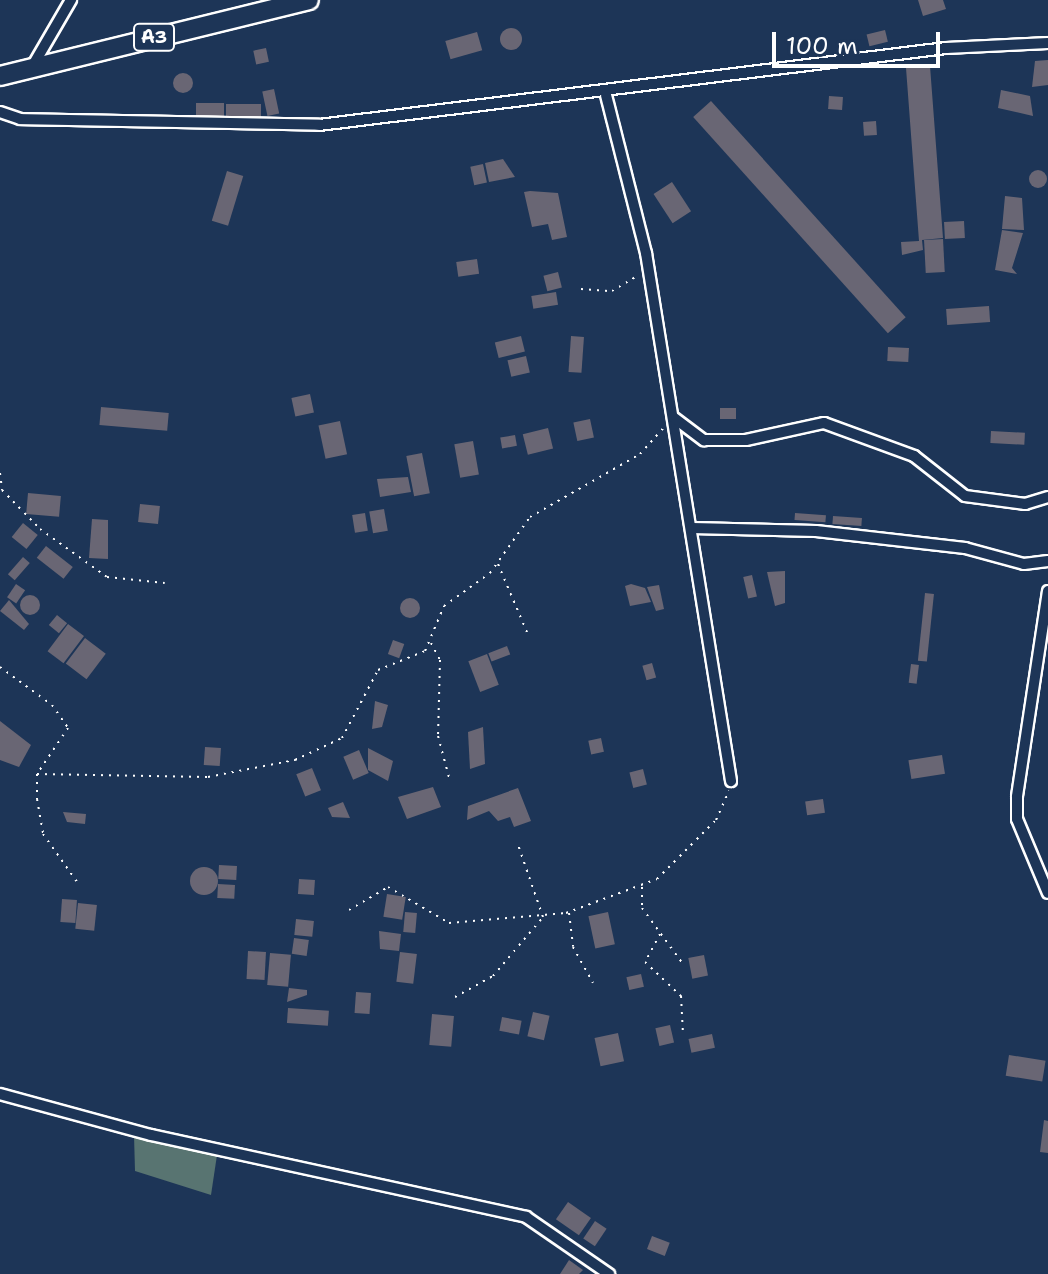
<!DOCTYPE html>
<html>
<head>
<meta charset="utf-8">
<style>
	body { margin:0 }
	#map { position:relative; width:1048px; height:1274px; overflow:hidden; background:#1d3557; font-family:"Shantell Sans",sans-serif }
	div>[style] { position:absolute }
	.green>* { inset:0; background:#587471 }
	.building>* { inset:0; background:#696674; transform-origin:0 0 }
	.round { border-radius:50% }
	.path>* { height:2px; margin-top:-1px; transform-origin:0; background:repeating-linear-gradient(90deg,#fff 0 2px,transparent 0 8px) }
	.roads { filter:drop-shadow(2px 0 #fff) drop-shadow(-2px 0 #fff) drop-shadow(0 2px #fff) drop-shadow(0 -2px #fff) }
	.street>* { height:10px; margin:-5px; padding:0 5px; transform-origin:5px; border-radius:5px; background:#1d3557 }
	.highway>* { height:18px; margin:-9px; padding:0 9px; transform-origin:9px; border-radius:9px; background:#1d3557 }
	span { translate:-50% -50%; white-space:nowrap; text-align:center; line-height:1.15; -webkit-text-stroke:6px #1d3557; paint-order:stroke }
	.shield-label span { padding:2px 6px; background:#1d3557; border:2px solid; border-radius:6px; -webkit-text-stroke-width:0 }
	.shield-label { font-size:18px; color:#fff; font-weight:700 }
	.scale { position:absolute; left:772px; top:32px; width:168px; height:36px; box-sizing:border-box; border:4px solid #fff; border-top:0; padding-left:10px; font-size:24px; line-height:28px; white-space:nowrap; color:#fff; -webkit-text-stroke:6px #1d3557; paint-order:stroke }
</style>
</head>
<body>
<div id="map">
	<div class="green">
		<i style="clip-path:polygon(134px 1135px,217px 1155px,211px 1195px,135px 1171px)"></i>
	</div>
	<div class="building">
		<i style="clip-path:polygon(918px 0,943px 0,946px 9px,923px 16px)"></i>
		<i class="round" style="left:500px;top:28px;width:22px;height:22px"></i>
		<i style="left:885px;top:30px;width:12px;height:19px;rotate:76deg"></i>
		<i style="left:477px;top:32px;width:19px;height:33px;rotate:74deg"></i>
		<i style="left:266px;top:48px;width:14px;height:13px;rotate:78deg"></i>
		<i style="clip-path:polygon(1048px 60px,1048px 85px,1032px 87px,1035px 61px)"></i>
		<i style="clip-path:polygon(930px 66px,943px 238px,922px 240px,923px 250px,902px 255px,901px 242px,919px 241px,906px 68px)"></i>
		<i class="round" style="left:173px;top:73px;width:20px;height:20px"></i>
		<i style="left:274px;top:89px;width:25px;height:12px;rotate:78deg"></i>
		<i style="clip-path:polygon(1001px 90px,1030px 96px,1033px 116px,998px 108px)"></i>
		<i style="left:829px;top:96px;width:14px;height:13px;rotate:4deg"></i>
		<i style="left:711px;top:101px;width:291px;height:24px;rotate:48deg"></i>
		<i style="left:196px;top:103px;width:28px;height:17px"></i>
		<i style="left:226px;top:104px;width:35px;height:16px"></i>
		<i style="left:876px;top:121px;width:14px;height:13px;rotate:86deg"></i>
		<i style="clip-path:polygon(503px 159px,515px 177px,489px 182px,485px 163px)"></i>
		<i style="left:483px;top:164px;width:19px;height:13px;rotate:78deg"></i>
		<i class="round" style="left:1029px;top:170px;width:18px;height:18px"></i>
		<i style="left:227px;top:171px;width:17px;height:52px;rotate:17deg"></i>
		<i style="left:672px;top:182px;width:35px;height:22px;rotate:57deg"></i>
		<i style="clip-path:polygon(530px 191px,558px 193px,567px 237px,552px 240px,548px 224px,532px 227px,524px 192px)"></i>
		<i style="clip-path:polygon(1005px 196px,1022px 198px,1024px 230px,1002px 229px)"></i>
		<i style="left:964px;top:221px;width:17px;height:20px;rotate:87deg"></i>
		<i style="clip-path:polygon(1002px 230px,1023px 233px,1012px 268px,1017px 274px,995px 270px)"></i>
		<i style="left:943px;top:239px;width:33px;height:19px;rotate:87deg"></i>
		<i style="left:477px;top:259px;width:15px;height:21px;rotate:82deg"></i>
		<i style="left:558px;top:272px;width:16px;height:15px;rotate:76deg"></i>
		<i style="left:556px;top:292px;width:13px;height:25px;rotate:81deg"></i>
		<i style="left:989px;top:306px;width:16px;height:43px;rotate:86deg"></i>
		<i style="left:521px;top:336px;width:16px;height:27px;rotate:76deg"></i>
		<i style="left:571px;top:336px;width:13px;height:36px;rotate:4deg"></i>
		<i style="left:888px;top:347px;width:21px;height:14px;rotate:3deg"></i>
		<i style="left:526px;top:356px;width:17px;height:19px;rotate:77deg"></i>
		<i style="left:310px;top:394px;width:19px;height:19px;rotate:78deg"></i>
		<i style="left:101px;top:407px;width:68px;height:18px;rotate:5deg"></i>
		<i style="left:720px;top:408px;width:16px;height:11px"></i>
		<i style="left:590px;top:419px;width:19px;height:17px;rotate:78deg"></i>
		<i style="left:340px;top:421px;width:34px;height:22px;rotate:78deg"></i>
		<i style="left:548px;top:428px;width:21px;height:26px;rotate:76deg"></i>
		<i style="left:991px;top:431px;width:34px;height:12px;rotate:3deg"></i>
		<i style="left:515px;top:435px;width:11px;height:15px;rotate:80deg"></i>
		<i style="left:473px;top:441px;width:34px;height:19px;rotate:80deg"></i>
		<i style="left:422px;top:453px;width:41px;height:16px;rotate:79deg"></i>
		<i style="clip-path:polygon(408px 477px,411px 492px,380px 497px,377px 479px)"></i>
		<i style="left:28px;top:493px;width:33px;height:21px;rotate:5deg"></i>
		<i style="left:140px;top:504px;width:20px;height:18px;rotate:6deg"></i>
		<i style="left:384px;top:509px;width:22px;height:15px;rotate:80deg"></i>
		<i style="left:365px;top:513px;width:18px;height:13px;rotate:81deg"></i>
		<i style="left:795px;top:513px;width:31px;height:7px;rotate:4deg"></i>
		<i style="left:833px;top:516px;width:29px;height:8px;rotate:4deg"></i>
		<i style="clip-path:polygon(92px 519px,108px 520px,108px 559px,89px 558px)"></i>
		<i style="left:23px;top:523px;width:19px;height:18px;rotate:39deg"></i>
		<i style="left:46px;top:546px;width:34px;height:15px;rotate:38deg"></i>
		<i style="left:23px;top:557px;width:9px;height:23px;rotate:41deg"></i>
		<i style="clip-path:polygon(785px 571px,785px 603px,775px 606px,767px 572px)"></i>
		<i style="left:752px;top:575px;width:22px;height:9px;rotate:77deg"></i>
		<i style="left:16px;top:584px;width:11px;height:16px;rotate:34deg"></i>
		<i style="clip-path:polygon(631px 584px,645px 588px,651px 602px,630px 606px,625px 586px)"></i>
		<i style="clip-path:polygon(659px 585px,664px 609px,656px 611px,647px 587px)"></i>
		<i style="left:925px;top:593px;width:9px;height:68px;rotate:6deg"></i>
		<i class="round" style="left:20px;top:595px;width:20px;height:20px"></i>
		<i class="round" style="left:400px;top:598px;width:20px;height:20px"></i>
		<i style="clip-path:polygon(9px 600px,29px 624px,24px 630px,0 611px)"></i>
		<i style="left:57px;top:615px;width:13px;height:13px;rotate:39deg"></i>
		<i style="left:68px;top:624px;width:20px;height:34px;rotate:37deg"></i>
		<i style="left:85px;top:638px;width:26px;height:32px;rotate:37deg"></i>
		<i style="left:393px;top:640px;width:12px;height:15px;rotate:20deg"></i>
		<i style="left:507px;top:646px;width:9px;height:20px;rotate:69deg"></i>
		<i style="left:487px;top:654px;width:33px;height:20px;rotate:69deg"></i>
		<i style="left:652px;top:663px;width:15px;height:10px;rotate:74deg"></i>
		<i style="left:911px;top:664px;width:8px;height:19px;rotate:7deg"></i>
		<i style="clip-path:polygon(375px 701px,388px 705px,382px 727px,372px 729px)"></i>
		<i style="clip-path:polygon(0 721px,31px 745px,19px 767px,0 760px)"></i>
		<i style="clip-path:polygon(483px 727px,485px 764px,470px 769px,468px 732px)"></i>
		<i style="left:601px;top:738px;width:14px;height:13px;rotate:78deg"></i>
		<i style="left:205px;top:747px;width:16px;height:18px;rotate:4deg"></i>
		<i style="clip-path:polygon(368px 748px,393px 761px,388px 781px,368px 770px)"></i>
		<i style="left:359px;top:750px;width:25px;height:17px;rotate:67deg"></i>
		<i style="left:942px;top:755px;width:19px;height:34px;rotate:81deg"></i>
		<i style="left:312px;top:768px;width:24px;height:17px;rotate:68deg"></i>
		<i style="left:643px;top:769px;width:16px;height:14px;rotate:76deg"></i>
		<i style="clip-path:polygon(433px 787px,441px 807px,407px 819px,398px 797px)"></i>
		<i style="clip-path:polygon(518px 788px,531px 821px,514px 827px,510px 817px,498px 821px,489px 811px,467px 820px,468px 806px)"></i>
		<i style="left:823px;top:799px;width:14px;height:18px;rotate:82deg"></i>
		<i style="clip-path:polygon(343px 802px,350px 818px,332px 817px,328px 808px)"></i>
		<i style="clip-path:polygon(63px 812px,86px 814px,85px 824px,67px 822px)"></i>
		<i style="left:219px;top:865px;width:18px;height:14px;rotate:3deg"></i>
		<i class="round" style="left:190px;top:867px;width:28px;height:28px"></i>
		<i style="left:299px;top:879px;width:16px;height:15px;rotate:4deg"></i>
		<i style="left:218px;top:884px;width:17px;height:14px;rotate:3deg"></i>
		<i style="left:387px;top:894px;width:19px;height:23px;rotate:9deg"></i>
		<i style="left:62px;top:899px;width:15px;height:23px;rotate:4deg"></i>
		<i style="left:78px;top:903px;width:19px;height:26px;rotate:6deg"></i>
		<i style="left:405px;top:912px;width:12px;height:20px;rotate:5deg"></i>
		<i style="left:608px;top:912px;width:33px;height:20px;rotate:78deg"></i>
		<i style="left:296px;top:919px;width:18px;height:16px;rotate:6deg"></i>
		<i style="clip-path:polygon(379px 931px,401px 934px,399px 951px,380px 949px)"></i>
		<i style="left:294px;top:938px;width:15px;height:16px;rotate:8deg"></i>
		<i style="left:248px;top:951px;width:18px;height:28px;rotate:3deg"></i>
		<i style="left:400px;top:952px;width:17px;height:30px;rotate:7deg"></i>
		<i style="left:270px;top:953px;width:21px;height:32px;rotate:5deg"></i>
		<i style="left:704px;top:955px;width:21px;height:16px;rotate:79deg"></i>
		<i style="left:641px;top:974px;width:13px;height:15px;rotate:77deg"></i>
		<i style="clip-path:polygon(289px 988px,307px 990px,307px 995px,287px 1002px)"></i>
		<i style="left:356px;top:992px;width:15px;height:21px;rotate:4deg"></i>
		<i style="left:288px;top:1008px;width:41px;height:15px;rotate:4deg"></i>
		<i style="left:533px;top:1012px;width:17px;height:25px;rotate:13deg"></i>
		<i style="left:432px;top:1014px;width:22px;height:31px;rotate:5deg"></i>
		<i style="left:502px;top:1017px;width:20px;height:14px;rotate:11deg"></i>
		<i style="left:670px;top:1025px;width:18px;height:15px;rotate:77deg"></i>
		<i style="left:618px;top:1033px;width:29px;height:24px;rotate:78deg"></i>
		<i style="left:712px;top:1034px;width:14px;height:24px;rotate:78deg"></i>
		<i style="left:1009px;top:1055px;width:37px;height:21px;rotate:9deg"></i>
		<i style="clip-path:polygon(1044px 1120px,1048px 1121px,1048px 1153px,1040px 1152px)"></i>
		<i style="left:568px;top:1202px;width:28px;height:21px;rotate:35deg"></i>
		<i style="left:595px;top:1221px;width:14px;height:21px;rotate:34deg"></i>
		<i style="left:652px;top:1236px;width:19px;height:14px;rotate:21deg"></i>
		<i style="clip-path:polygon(569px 1260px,583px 1270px,579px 1274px,560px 1274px)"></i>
	</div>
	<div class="path">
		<i style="left:581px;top:289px;width:31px;rotate:4deg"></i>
		<i style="left:612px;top:291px;width:31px;rotate:-31deg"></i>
		<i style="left:0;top:473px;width:17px;rotate:83deg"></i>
		<i style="left:2px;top:490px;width:54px;rotate:45.7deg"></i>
		<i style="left:40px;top:529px;width:82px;rotate:35.6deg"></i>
		<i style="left:107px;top:577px;width:58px;rotate:5.9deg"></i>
		<i style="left:498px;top:564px;width:79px;rotate:67deg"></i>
		<i style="left:431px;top:643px;width:19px;rotate:62deg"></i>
		<i style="left:440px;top:660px;width:76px;rotate:91.5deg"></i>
		<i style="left:438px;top:736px;width:47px;rotate:75.1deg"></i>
		<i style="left:0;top:667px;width:64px;rotate:36.2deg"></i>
		<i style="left:52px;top:705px;width:28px;rotate:55deg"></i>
		<i style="left:68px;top:728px;width:55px;rotate:124deg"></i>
		<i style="left:37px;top:774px;width:25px;rotate:90deg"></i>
		<i style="left:37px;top:799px;width:36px;rotate:80deg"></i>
		<i style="left:43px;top:834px;width:64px;rotate:54.6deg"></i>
		<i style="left:37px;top:774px;width:171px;rotate:1deg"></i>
		<i style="left:208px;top:777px;width:89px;rotate:-11.1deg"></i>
		<i style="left:295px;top:760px;width:52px;rotate:-25.1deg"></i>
		<i style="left:342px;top:738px;width:77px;rotate:-62.1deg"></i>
		<i style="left:378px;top:670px;width:51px;rotate:-22deg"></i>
		<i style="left:425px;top:651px;width:49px;rotate:-67.1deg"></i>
		<i style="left:444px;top:606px;width:57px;rotate:-35.7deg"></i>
		<i style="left:490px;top:573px;width:69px;rotate:-54.5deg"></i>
		<i style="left:530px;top:517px;width:127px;rotate:-29.8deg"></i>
		<i style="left:640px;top:454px;width:36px;rotate:-48deg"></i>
		<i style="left:642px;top:887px;width:21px;rotate:90deg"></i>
		<i style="left:642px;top:908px;width:69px;rotate:53.8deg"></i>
		<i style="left:349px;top:910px;width:45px;rotate:-30.5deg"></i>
		<i style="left:388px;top:887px;width:71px;rotate:30.5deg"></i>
		<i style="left:449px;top:923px;width:117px;rotate:-4.9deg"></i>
		<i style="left:566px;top:913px;width:97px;rotate:-20.5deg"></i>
		<i style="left:657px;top:879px;width:83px;rotate:-45deg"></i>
		<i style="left:716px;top:820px;width:32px;rotate:-66deg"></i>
		<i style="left:569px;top:913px;width:34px;rotate:83deg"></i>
		<i style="left:573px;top:947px;width:41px;rotate:60.9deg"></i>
		<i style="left:660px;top:934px;width:32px;rotate:118deg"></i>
		<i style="left:645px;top:962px;width:50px;rotate:43.4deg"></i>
		<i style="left:681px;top:996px;width:36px;rotate:87deg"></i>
		<i style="left:455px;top:997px;width:43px;rotate:-28.9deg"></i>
		<i style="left:493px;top:976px;width:77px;rotate:-49.7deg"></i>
		<i style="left:543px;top:917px;width:79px;rotate:-109.1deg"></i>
	</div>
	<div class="roads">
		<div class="street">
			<i style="left:32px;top:67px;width:78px;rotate:-59.8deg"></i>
			<i style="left:606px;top:95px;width:163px;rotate:75.8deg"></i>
			<i style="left:646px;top:253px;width:535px;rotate:80.85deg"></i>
			<i style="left:0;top:112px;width:21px;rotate:19deg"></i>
			<i style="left:20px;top:119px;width:299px;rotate:1.1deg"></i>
			<i style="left:319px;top:125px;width:632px;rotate:-7deg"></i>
			<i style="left:946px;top:48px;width:102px;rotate:-2.8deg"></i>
			<i style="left:673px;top:417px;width:39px;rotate:37deg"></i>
			<i style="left:704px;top:440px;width:42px"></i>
			<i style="left:746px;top:440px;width:80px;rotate:-12.3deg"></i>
			<i style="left:824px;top:423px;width:96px;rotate:20.1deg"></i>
			<i style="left:914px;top:456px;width:65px;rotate:38.1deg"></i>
			<i style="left:965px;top:496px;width:61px;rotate:7.6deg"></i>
			<i style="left:1025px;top:504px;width:24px;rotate:-17deg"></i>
			<i style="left:692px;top:528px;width:124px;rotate:1.4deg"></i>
			<i style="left:816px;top:531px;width:150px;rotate:6.5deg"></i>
			<i style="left:965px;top:548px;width:61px;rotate:15.2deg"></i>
			<i style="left:1024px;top:564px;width:24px;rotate:-7deg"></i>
			<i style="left:1048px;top:591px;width:208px;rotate:98.6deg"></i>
			<i style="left:1017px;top:797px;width:22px;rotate:90deg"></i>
			<i style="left:1017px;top:819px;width:80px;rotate:67.3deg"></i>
			<i style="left:0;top:1094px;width:156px;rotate:15.2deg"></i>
			<i style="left:151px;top:1135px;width:384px;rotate:12.3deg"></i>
			<i style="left:526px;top:1217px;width:101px;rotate:34.5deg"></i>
		</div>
		<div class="highway">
			<i style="left:0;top:76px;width:318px;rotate:-13.8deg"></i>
		</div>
	</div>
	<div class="shield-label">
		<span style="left:154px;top:37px">A3</span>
	</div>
	<div class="scale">100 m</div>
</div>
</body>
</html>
